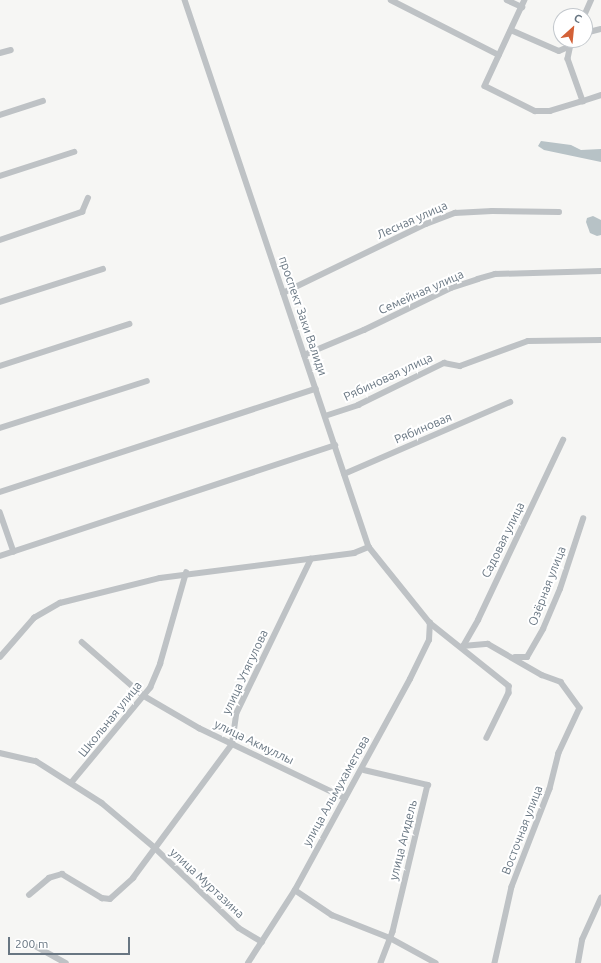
<!DOCTYPE html>
<html>
<head>
<meta charset="utf-8">
<style>
	body { margin:0 }
	#map { position:relative; width:601px; height:963px; overflow:hidden; background:#f6f6f4; font-family:Ubuntu,sans-serif }
	div>[style] { position:absolute }
	.water>* { inset:0; background:#b7c2c6 }
	.minor>* { height:5.5px; margin:-2.75px; padding:0 2.75px; transform-origin:2.75px; border-radius:2.75px; background:#bec2c5 }
	span { translate:-50% -50%; white-space:nowrap; text-align:center; line-height:1.15; -webkit-text-stroke:4px #fff; paint-order:stroke }
	.street-label { font-size:12px; color:#687682 }
	.north { position:absolute; left:553px; top:8px; width:40px; height:40px; box-sizing:border-box; background:#fff; border:1px solid #c3c8cd; border-radius:50%; rotate:27deg; font-size:11px; font-weight:700; line-height:16px; text-align:center; color:#687682 }
	.north::after { content:''; display:block; margin:auto; width:14px; height:18px; background:#d36137; clip-path:polygon(50% 0,100% 100%,50% 72%,0 100%) }
	.scale { position:absolute; left:8px; top:937px; width:122px; height:18px; box-sizing:border-box; border:2px solid #687682; border-top:0; padding-left:5px; font-size:12px; line-height:14px; white-space:nowrap; color:#687682; -webkit-text-stroke:3px #fff; paint-order:stroke }
</style>
</head>
<body>
<div id="map">
	<div class="water">
		<i style="clip-path:polygon(541px 141px,571px 145px,581px 150px,601px 149px,601px 162px,544px 150px,538px 146px)"></i>
		<i style="clip-path:polygon(593px 216px,601px 220px,601px 235px,597px 236px,590px 233px,586px 222px,587px 218px)"></i>
	</div>
	<div class="minor">
		<i style="left:185px;top:0;width:577px;rotate:71.41deg"></i>
		<i style="left:369px;top:547px;width:97px;rotate:51.2deg"></i>
		<i style="left:430px;top:623px;width:101px;rotate:38.6deg"></i>
		<i style="left:509px;top:686px;width:7px;rotate:90deg"></i>
		<i style="left:509px;top:693px;width:50px;rotate:116.1deg"></i>
		<i style="left:391px;top:0;width:121px;rotate:27deg"></i>
		<i style="left:507px;top:0;width:17px;rotate:25deg"></i>
		<i style="left:525px;top:0;width:95px;rotate:114.9deg"></i>
		<i style="left:485px;top:86px;width:56px;rotate:26.6deg"></i>
		<i style="left:535px;top:111px;width:15px"></i>
		<i style="left:550px;top:111px;width:34px;rotate:-17deg"></i>
		<i style="left:584px;top:16px;width:17px;rotate:-66deg"></i>
		<i style="left:511px;top:30px;width:52px;rotate:23.6deg"></i>
		<i style="left:559px;top:51px;width:12px;rotate:-24deg"></i>
		<i style="left:585px;top:33px;width:16px;rotate:-14deg"></i>
		<i style="left:572px;top:40px;width:19px;rotate:102deg"></i>
		<i style="left:568px;top:59px;width:45px;rotate:70.3deg"></i>
		<i style="left:583px;top:101px;width:19px;rotate:-18deg"></i>
		<i style="left:0;top:53px;width:11px;rotate:-15deg"></i>
		<i style="left:0;top:115px;width:45px;rotate:-18deg"></i>
		<i style="left:0;top:176px;width:78px;rotate:-18deg"></i>
		<i style="left:0;top:240px;width:87px;rotate:-18.9deg"></i>
		<i style="left:82px;top:212px;width:15px;rotate:-67deg"></i>
		<i style="left:283px;top:293px;width:159px;rotate:-25.8deg"></i>
		<i style="left:426px;top:224px;width:31px;rotate:-21deg"></i>
		<i style="left:455px;top:213px;width:37px;rotate:-3deg"></i>
		<i style="left:492px;top:211px;width:67px;rotate:0.9deg"></i>
		<i style="left:0;top:302px;width:108px;rotate:-17.8deg"></i>
		<i style="left:304px;top:355px;width:65px;rotate:-22.6deg"></i>
		<i style="left:364px;top:330px;width:97px;rotate:-25.8deg"></i>
		<i style="left:451px;top:288px;width:28px;rotate:-18deg"></i>
		<i style="left:478px;top:279px;width:18px;rotate:-16deg"></i>
		<i style="left:495px;top:274px;width:106px;rotate:-1.6deg"></i>
		<i style="left:0;top:366px;width:136px;rotate:-18deg"></i>
		<i style="left:325px;top:416px;width:35px;rotate:-18deg"></i>
		<i style="left:358px;top:405px;width:96px;rotate:-26deg"></i>
		<i style="left:444px;top:363px;width:16px;rotate:11deg"></i>
		<i style="left:460px;top:366px;width:72px;rotate:-20.2deg"></i>
		<i style="left:528px;top:341px;width:73px;rotate:-0.8deg"></i>
		<i style="left:0;top:428px;width:154px;rotate:-17.7deg"></i>
		<i style="left:344px;top:474px;width:181px;rotate:-23.4deg"></i>
		<i style="left:0;top:492px;width:332px;rotate:-18.1deg"></i>
		<i style="left:0;top:512px;width:42px;rotate:70.7deg"></i>
		<i style="left:0;top:556px;width:353px;rotate:-18.3deg"></i>
		<i style="left:82px;top:642px;width:82px;rotate:41.1deg"></i>
		<i style="left:144px;top:696px;width:64px;rotate:30.2deg"></i>
		<i style="left:199px;top:728px;width:162px;rotate:25.6deg"></i>
		<i style="left:463px;top:646px;width:25px;rotate:-5deg"></i>
		<i style="left:488px;top:644px;width:62px;rotate:29.9deg"></i>
		<i style="left:542px;top:675px;width:20px;rotate:20deg"></i>
		<i style="left:561px;top:682px;width:32px;rotate:54deg"></i>
		<i style="left:580px;top:708px;width:50px;rotate:115deg"></i>
		<i style="left:559px;top:753px;width:37px;rotate:104deg"></i>
		<i style="left:550px;top:789px;width:105px;rotate:111.2deg"></i>
		<i style="left:512px;top:887px;width:78px;rotate:102.6deg"></i>
		<i style="left:462px;top:648px;width:32px;rotate:-60deg"></i>
		<i style="left:478px;top:620px;width:199px;rotate:-64.7deg"></i>
		<i style="left:0;top:657px;width:52px;rotate:-48.9deg"></i>
		<i style="left:34px;top:618px;width:30px;rotate:-30deg"></i>
		<i style="left:60px;top:603px;width:103px;rotate:-14deg"></i>
		<i style="left:160px;top:578px;width:196px;rotate:-7.3deg"></i>
		<i style="left:354px;top:553px;width:16px;rotate:-22deg"></i>
		<i style="left:515px;top:657px;width:12px"></i>
		<i style="left:527px;top:657px;width:32px;rotate:-60deg"></i>
		<i style="left:543px;top:629px;width:43px;rotate:-67deg"></i>
		<i style="left:560px;top:589px;width:74px;rotate:-71.8deg"></i>
		<i style="left:0;top:753px;width:37px;rotate:13deg"></i>
		<i style="left:36px;top:761px;width:78px;rotate:32.5deg"></i>
		<i style="left:102px;top:803px;width:68px;rotate:40.2deg"></i>
		<i style="left:154px;top:847px;width:117px;rotate:43.6deg"></i>
		<i style="left:239px;top:928px;width:27px;rotate:31deg"></i>
		<i style="left:364px;top:770px;width:66px;rotate:13.2deg"></i>
		<i style="left:428px;top:785px;width:151px;rotate:103.4deg"></i>
		<i style="left:393px;top:932px;width:33px;rotate:111deg"></i>
		<i style="left:71px;top:783px;width:124px;rotate:-50.3deg"></i>
		<i style="left:150px;top:688px;width:26px;rotate:-67deg"></i>
		<i style="left:160px;top:664px;width:95px;rotate:-74.1deg"></i>
		<i style="left:295px;top:890px;width:45px;rotate:34deg"></i>
		<i style="left:332px;top:915px;width:62px;rotate:21.6deg"></i>
		<i style="left:390px;top:938px;width:52px;rotate:28.5deg"></i>
		<i style="left:29px;top:895px;width:26px;rotate:-40deg"></i>
		<i style="left:49px;top:878px;width:14px;rotate:-17deg"></i>
		<i style="left:62px;top:874px;width:47px;rotate:31deg"></i>
		<i style="left:102px;top:898px;width:8px;rotate:7deg"></i>
		<i style="left:110px;top:899px;width:31px;rotate:-42deg"></i>
		<i style="left:133px;top:878px;width:167px;rotate:-53.5deg"></i>
		<i style="left:232px;top:744px;width:30px;rotate:-82deg"></i>
		<i style="left:236px;top:714px;width:172px;rotate:-64.2deg"></i>
		<i style="left:37px;top:947px;width:33px;rotate:29deg"></i>
		<i style="left:248px;top:963px;width:87px;rotate:-57.2deg"></i>
		<i style="left:295px;top:890px;width:240px;rotate:-61.4deg"></i>
		<i style="left:410px;top:679px;width:43px;rotate:-64deg"></i>
		<i style="left:429px;top:640px;width:17px;rotate:-87deg"></i>
		<i style="left:578px;top:963px;width:23px;rotate:-80deg"></i>
		<i style="left:582px;top:940px;width:46px;rotate:-65.7deg"></i>
	</div>
	<div class="street-label">
		<span style="left:412px;top:220px;rotate:-24deg">Лесная улица</span>
		<span style="left:421px;top:292px;rotate:-24deg">Семейная улица</span>
		<span style="left:303px;top:316px;rotate:71deg">проспект Заки Валиди</span>
		<span style="left:388px;top:377px;rotate:-25deg">Рябиновая улица</span>
		<span style="left:423px;top:428px;rotate:-23deg">Рябиновая</span>
		<span style="left:503px;top:540px;rotate:-64deg">Садовая улица</span>
		<span style="left:547px;top:586px;rotate:-69deg">Озёрная улица</span>
		<span style="left:245px;top:672px;rotate:-65deg">улица Утягулова</span>
		<span style="left:110px;top:719px;rotate:-51deg">Школьная улица</span>
		<span style="left:254px;top:742px;rotate:26deg">улица Акмуллы</span>
		<span style="left:336px;top:791px;rotate:-61deg">улица Альмухаметова</span>
		<span style="left:522px;top:830px;rotate:-69deg">Восточная улица</span>
		<span style="left:403px;top:840px;rotate:-76deg">улица Агидель</span>
		<span style="left:207px;top:883px;rotate:43deg">улица Муртазина</span>
	</div>
	<div class="north">С</div>
	<div class="scale">200 m</div>
</div>
</body>
</html>
